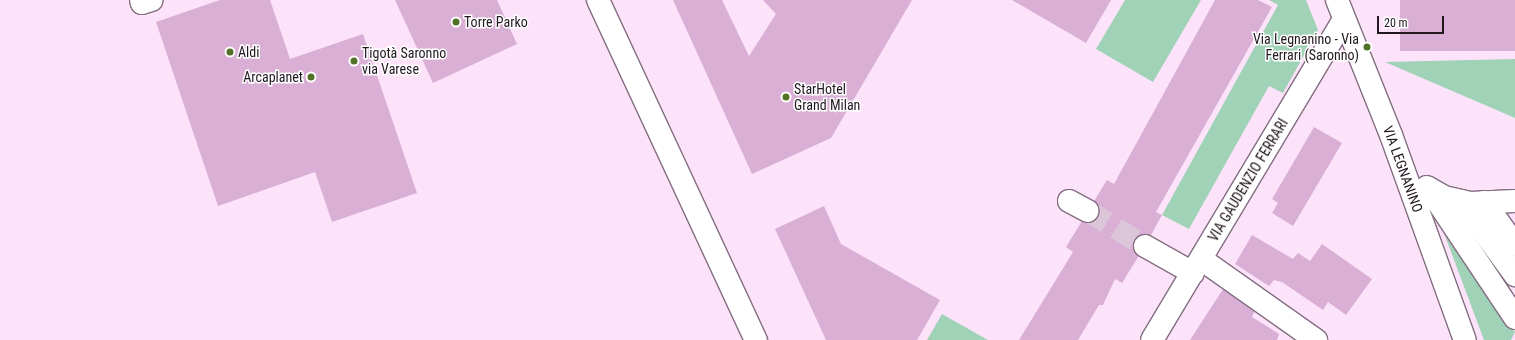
<!DOCTYPE html>
<html>
<head>
<meta charset="utf-8">
<style>
	body { margin:0 }
	#map { position:relative; width:1515px; height:340px; overflow:hidden; background:#fde3fa; font-family:"Roboto Condensed",sans-serif }
	div>[style] { position:absolute }
	.green>* { inset:0; background:#9fd2b6 }
	.building>* { inset:0; background:#d9afd5; transform-origin:0 0 }
	.minor-tunnel>* { height:22px; margin-top:-11px; transform-origin:0; background:repeating-linear-gradient(90deg,#dcc4d9 0 22px,transparent 0 33px) }
	.roads { filter:drop-shadow(1px 0 #836d81) drop-shadow(-1px 0 #836d81) drop-shadow(0 1px #836d81) drop-shadow(0 -1px #836d81) }
	.minor>* { height:22px; margin:-11px; padding:0 11px; transform-origin:11px; border-radius:11px; background:#fff }
	.dots>* { width:11px; height:11px; translate:-50% -50%; box-sizing:border-box; border:2px solid #fff; border-radius:50% }
	span { translate:-50% -50%; white-space:nowrap; text-align:center; line-height:1.15; -webkit-text-stroke:3px #fff; paint-order:stroke }
	.poi-label { font-size:14px; color:#20171f }
	.left { translate:0 -50%; text-align:left }
	.right { translate:-100% -50%; text-align:right }
	.street-label { font-size:14px; color:#20171f }
	.scale { position:absolute; left:1377px; top:16px; width:67px; height:18px; box-sizing:border-box; border:2px solid #20171f; border-top:0; padding-left:5px; font-size:12px; line-height:14px; white-space:nowrap; color:#20171f; -webkit-text-stroke:3px #fff; paint-order:stroke }
</style>
</head>
<body>
<div id="map">
	<div class="green">
		<i style="clip-path:polygon(1125px 0,1201px 0,1153px 82px,1096px 49px)"></i>
		<i style="clip-path:polygon(1269px 0,1306px 0,1318px 30px,1283px 93px,1269px 86px,1189px 229px,1162px 215px,1278px 5px)"></i>
		<i style="clip-path:polygon(1515px 59px,1515px 118px,1385px 62px)"></i>
		<i style="clip-path:polygon(1435px 209px,1515px 332px,1511px 340px,1484px 340px)"></i>
		<i style="clip-path:polygon(942px 314px,988px 340px,927px 340px)"></i>
	</div>
	<div class="building">
		<i style="clip-path:polygon(220px 0,270px 0,290px 59px,363px 34px,417px 193px,332px 222px,315px 172px,218px 206px,156px 22px)"></i>
		<i style="clip-path:polygon(395px 0,497px 0,517px 44px,433px 83px)"></i>
		<i style="clip-path:polygon(673px 0,722px 0,749px 56px,776px 14px,763px 0,912px 0,831px 138px,752px 174px)"></i>
		<i style="clip-path:polygon(1012px 0,1111px 0,1086px 43px)"></i>
		<i style="clip-path:polygon(1215px 0,1258px 0,1272px 7px,1156px 212px,1162px 215px,1145px 246px,1122px 283px,1115px 279px,1103px 305px,1099px 305px,1078px 340px,1019px 340px,1073px 252px,1066px 247px,1107px 180px,1114px 184px)"></i>
		<i style="left:1400px;top:0;width:115px;height:51px"></i>
		<i style="clip-path:polygon(1314px 127px,1342px 143px,1293px 226px,1272px 213px,1278px 203px,1272px 199px)"></i>
		<i style="clip-path:polygon(824px 206px,841px 244px,940px 300px,917px 340px,826px 340px,775px 229px)"></i>
		<i style="clip-path:polygon(1252px 235px,1293px 259px,1298px 253px,1310px 261px,1322px 244px,1372px 279px,1346px 315px,1328px 302px,1323px 310px,1282px 282px,1274px 280px,1269px 286px,1235px 264px)"></i>
		<i style="clip-path:polygon(1225px 286px,1257px 306px,1252px 317px,1279px 334px,1277px 340px,1190px 340px)"></i>
	</div>
	<div class="minor-tunnel">
		<i style="left:1088px;top:211px;width:67px;rotate:31.6deg"></i>
	</div>
	<div class="roads">
		<div class="minor">
			<i style="left:141px;top:0;width:3px;rotate:72deg"></i>
			<i style="left:142px;top:3px;width:10px;rotate:-17deg"></i>
			<i style="left:598px;top:0;width:375px;rotate:65.1deg"></i>
			<i style="left:1337px;top:0;width:145px;rotate:68.2deg"></i>
			<i style="left:1391px;top:135px;width:218px;rotate:70.2deg"></i>
			<i style="left:1427px;top:187px;width:20px;rotate:30deg"></i>
			<i style="left:1444px;top:197px;width:27px;rotate:13deg"></i>
			<i style="left:1470px;top:203px;width:45px;rotate:-2.5deg"></i>
			<i style="left:1429px;top:189px;width:155px;rotate:56.3deg"></i>
			<i style="left:1069px;top:201px;width:21px;rotate:28deg"></i>
			<i style="left:1461px;top:201px;width:92px;rotate:53.9deg"></i>
			<i style="left:1484px;top:202px;width:53px;rotate:54.2deg"></i>
			<i style="left:1145px;top:246px;width:55px;rotate:29.4deg"></i>
			<i style="left:1201px;top:259px;width:141px;rotate:35.2deg"></i>
			<i style="left:1152px;top:340px;width:374px;rotate:-59.1deg"></i>
		</div>
	</div>
	<div class="dots">
		<i style="left:456px;top:22px;background:#517127"></i>
		<i style="left:1367px;top:47px;background:#517127"></i>
		<i style="left:230px;top:52px;background:#517127"></i>
		<i style="left:354px;top:61px;background:#517127"></i>
		<i style="left:311px;top:77px;background:#517127"></i>
		<i style="left:786px;top:97px;background:#517127"></i>
	</div>
	<div class="poi-label">
		<span class="left" style="left:464px;top:22px">Torre Parko</span>
		<span class="right" style="left:1359px;top:47px">Via Legnanino - Via<br>Ferrari (Saronno)</span>
		<span class="left" style="left:238px;top:52px">Aldi</span>
		<span class="left" style="left:362px;top:61px">Tigotà Saronno<br>via Varese</span>
		<span class="right" style="left:303px;top:77px">Arcaplanet</span>
		<span class="left" style="left:794px;top:97px">StarHotel<br>Grand Milan</span>
	</div>
	<div class="street-label">
		<span style="left:1403px;top:169px;rotate:70deg">VIA LEGNANINO</span>
		<span style="left:1248px;top:180px;rotate:-59deg">VIA GAUDENZIO FERRARI</span>
	</div>
	<div class="scale">20 m</div>
</div>
</body>
</html>
